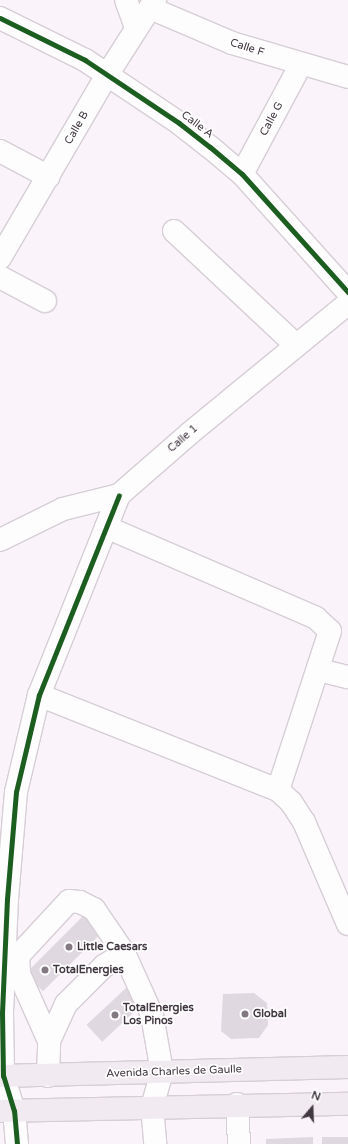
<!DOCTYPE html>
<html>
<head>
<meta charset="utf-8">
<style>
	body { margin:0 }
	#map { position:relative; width:348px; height:1144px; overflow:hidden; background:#faf4fa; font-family:"Varela Round",sans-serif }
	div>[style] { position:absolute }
	.building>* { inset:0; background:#e0d8e0; transform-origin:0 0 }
	.roads { filter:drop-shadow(1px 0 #d6ced5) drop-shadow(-1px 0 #d6ced5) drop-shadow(0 1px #d6ced5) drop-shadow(0 -1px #d6ced5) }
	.minor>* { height:22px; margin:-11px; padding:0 11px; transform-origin:11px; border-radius:11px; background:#fefdfe }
	.major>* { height:22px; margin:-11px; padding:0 11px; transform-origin:11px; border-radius:11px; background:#f1ebf1 }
	.cycleway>* { height:5px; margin:-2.5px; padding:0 2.5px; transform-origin:2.5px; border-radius:2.5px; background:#1b5e20 }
	.dots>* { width:11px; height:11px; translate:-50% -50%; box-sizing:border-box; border:2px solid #fff; border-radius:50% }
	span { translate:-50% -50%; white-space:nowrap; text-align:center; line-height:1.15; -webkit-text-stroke:3.5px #fff; paint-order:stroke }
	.street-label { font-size:11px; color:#413740 }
	.poi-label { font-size:11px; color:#413740; font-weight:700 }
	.left { translate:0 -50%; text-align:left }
	.north { position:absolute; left:292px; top:1088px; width:40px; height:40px; -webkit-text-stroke:3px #fff; paint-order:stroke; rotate:19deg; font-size:11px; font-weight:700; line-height:16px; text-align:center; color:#413740 }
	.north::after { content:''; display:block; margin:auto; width:14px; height:18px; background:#413740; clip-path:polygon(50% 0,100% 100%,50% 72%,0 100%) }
</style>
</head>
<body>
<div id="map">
	<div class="building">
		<i style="left:84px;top:915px;width:25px;height:83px;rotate:45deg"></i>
		<i style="left:126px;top:988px;width:23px;height:54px;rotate:47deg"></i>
		<i style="clip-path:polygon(254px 993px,267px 1003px,268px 1025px,259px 1038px,231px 1039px,221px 1031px,223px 994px)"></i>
		<i style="clip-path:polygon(313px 1137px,313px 1144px,266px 1144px,266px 1139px)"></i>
		<i style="left:322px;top:1137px;width:26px;height:7px"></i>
	</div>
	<div class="roads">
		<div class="minor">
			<i style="left:126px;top:0;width:29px;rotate:70deg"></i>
			<i style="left:150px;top:8px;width:89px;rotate:23.1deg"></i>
			<i style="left:232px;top:43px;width:121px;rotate:16.3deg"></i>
			<i style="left:0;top:18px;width:95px;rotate:26.3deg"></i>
			<i style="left:85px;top:60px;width:113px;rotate:33.8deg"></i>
			<i style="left:179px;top:123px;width:39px;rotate:38deg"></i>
			<i style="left:210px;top:147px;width:42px;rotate:40.2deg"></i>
			<i style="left:242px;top:174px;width:159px;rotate:48.1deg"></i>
			<i style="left:0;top:151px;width:55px;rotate:28deg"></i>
			<i style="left:242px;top:174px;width:125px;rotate:-61.8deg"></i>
			<i style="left:174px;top:231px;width:167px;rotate:43.1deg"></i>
			<i style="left:0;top:258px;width:212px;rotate:-59.7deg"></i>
			<i style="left:107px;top:75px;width:89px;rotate:-57.4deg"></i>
			<i style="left:0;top:277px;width:51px;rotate:28.1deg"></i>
			<i style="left:106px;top:527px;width:229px;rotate:23.4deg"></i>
			<i style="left:316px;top:618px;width:19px;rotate:43deg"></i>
			<i style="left:330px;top:631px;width:167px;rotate:108.1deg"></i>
			<i style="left:0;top:540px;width:70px;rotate:-26.2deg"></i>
			<i style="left:63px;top:509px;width:58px;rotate:-14deg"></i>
			<i style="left:119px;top:495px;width:94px;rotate:-41.1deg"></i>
			<i style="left:190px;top:433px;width:205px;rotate:-39.4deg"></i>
			<i style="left:319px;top:670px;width:30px;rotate:14deg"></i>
			<i style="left:39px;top:695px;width:257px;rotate:21.7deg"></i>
			<i style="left:278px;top:790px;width:18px;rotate:43deg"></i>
			<i style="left:291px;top:802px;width:24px;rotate:57deg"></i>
			<i style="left:304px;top:822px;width:111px;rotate:66.7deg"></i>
			<i style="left:49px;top:1041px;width:73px;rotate:-114.1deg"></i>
			<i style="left:19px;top:974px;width:18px;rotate:-93deg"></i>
			<i style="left:18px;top:956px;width:75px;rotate:-47.2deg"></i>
			<i style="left:69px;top:901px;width:11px;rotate:5deg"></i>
			<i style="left:80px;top:902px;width:16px;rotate:27deg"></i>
			<i style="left:94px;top:909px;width:53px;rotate:55.7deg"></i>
			<i style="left:48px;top:1076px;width:35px;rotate:-88deg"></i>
			<i style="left:49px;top:1041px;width:41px;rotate:-65.3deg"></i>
			<i style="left:66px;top:1004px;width:54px;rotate:-45deg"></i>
			<i style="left:104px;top:966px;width:24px;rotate:-33deg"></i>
			<i style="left:124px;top:953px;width:68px;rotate:65.7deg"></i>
			<i style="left:152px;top:1015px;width:58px;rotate:80deg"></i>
			<i style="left:162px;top:1072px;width:35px;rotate:106deg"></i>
			<i style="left:152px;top:1106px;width:38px;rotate:85deg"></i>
			<i style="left:237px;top:1104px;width:40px;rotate:87.1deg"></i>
			<i style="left:17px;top:1144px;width:33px;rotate:-95deg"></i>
			<i style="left:14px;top:1111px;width:37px;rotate:-107deg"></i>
			<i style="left:3px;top:1076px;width:63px;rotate:-90.9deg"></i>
			<i style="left:2px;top:1013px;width:114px;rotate:-87.5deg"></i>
			<i style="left:7px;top:899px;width:107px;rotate:-85.2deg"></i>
			<i style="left:16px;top:792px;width:100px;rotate:-76.7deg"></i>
			<i style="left:39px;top:695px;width:215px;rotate:-68.2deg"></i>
		</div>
		<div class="major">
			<i style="left:0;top:1076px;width:348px;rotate:-1.5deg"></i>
			<i style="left:0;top:1111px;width:348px;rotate:-1.2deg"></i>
		</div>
	</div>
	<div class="cycleway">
		<i style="left:0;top:18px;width:95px;rotate:26.3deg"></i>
		<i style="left:85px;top:60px;width:113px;rotate:33.8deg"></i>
		<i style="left:179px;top:123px;width:39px;rotate:38deg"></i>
		<i style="left:210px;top:147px;width:42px;rotate:40.2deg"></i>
		<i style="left:242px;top:174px;width:159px;rotate:48.1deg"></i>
		<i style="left:17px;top:1144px;width:33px;rotate:-95deg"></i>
		<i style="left:14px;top:1111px;width:37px;rotate:-107deg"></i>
		<i style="left:3px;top:1076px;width:63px;rotate:-90.9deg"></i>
		<i style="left:2px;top:1013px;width:114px;rotate:-87.5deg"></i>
		<i style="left:7px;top:899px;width:107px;rotate:-85.2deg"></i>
		<i style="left:16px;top:792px;width:100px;rotate:-76.7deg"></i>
		<i style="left:39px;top:695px;width:215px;rotate:-68.2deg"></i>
	</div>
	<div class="dots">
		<i style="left:69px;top:947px;background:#827981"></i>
		<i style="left:45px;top:970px;background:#827981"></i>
		<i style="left:245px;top:1014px;background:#827981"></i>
		<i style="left:115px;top:1015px;background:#827981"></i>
	</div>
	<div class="street-label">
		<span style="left:247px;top:48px;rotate:18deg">Calle F</span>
		<span style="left:272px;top:119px;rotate:-62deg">Calle G</span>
		<span style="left:197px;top:125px;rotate:37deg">Calle A</span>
		<span style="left:77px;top:128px;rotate:-60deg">Calle B</span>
		<span style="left:183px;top:439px;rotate:-41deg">Calle 1</span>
		<span style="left:174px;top:1072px;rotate:-2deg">Avenida Charles de Gaulle</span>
	</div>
	<div class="poi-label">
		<span class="left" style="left:77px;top:947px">Little Caesars</span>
		<span class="left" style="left:53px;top:970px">TotalEnergies</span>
		<span class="left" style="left:123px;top:1015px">TotalEnergies<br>Los Pinos</span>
		<span class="left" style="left:253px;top:1014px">Global</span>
	</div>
	<div class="north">N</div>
</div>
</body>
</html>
